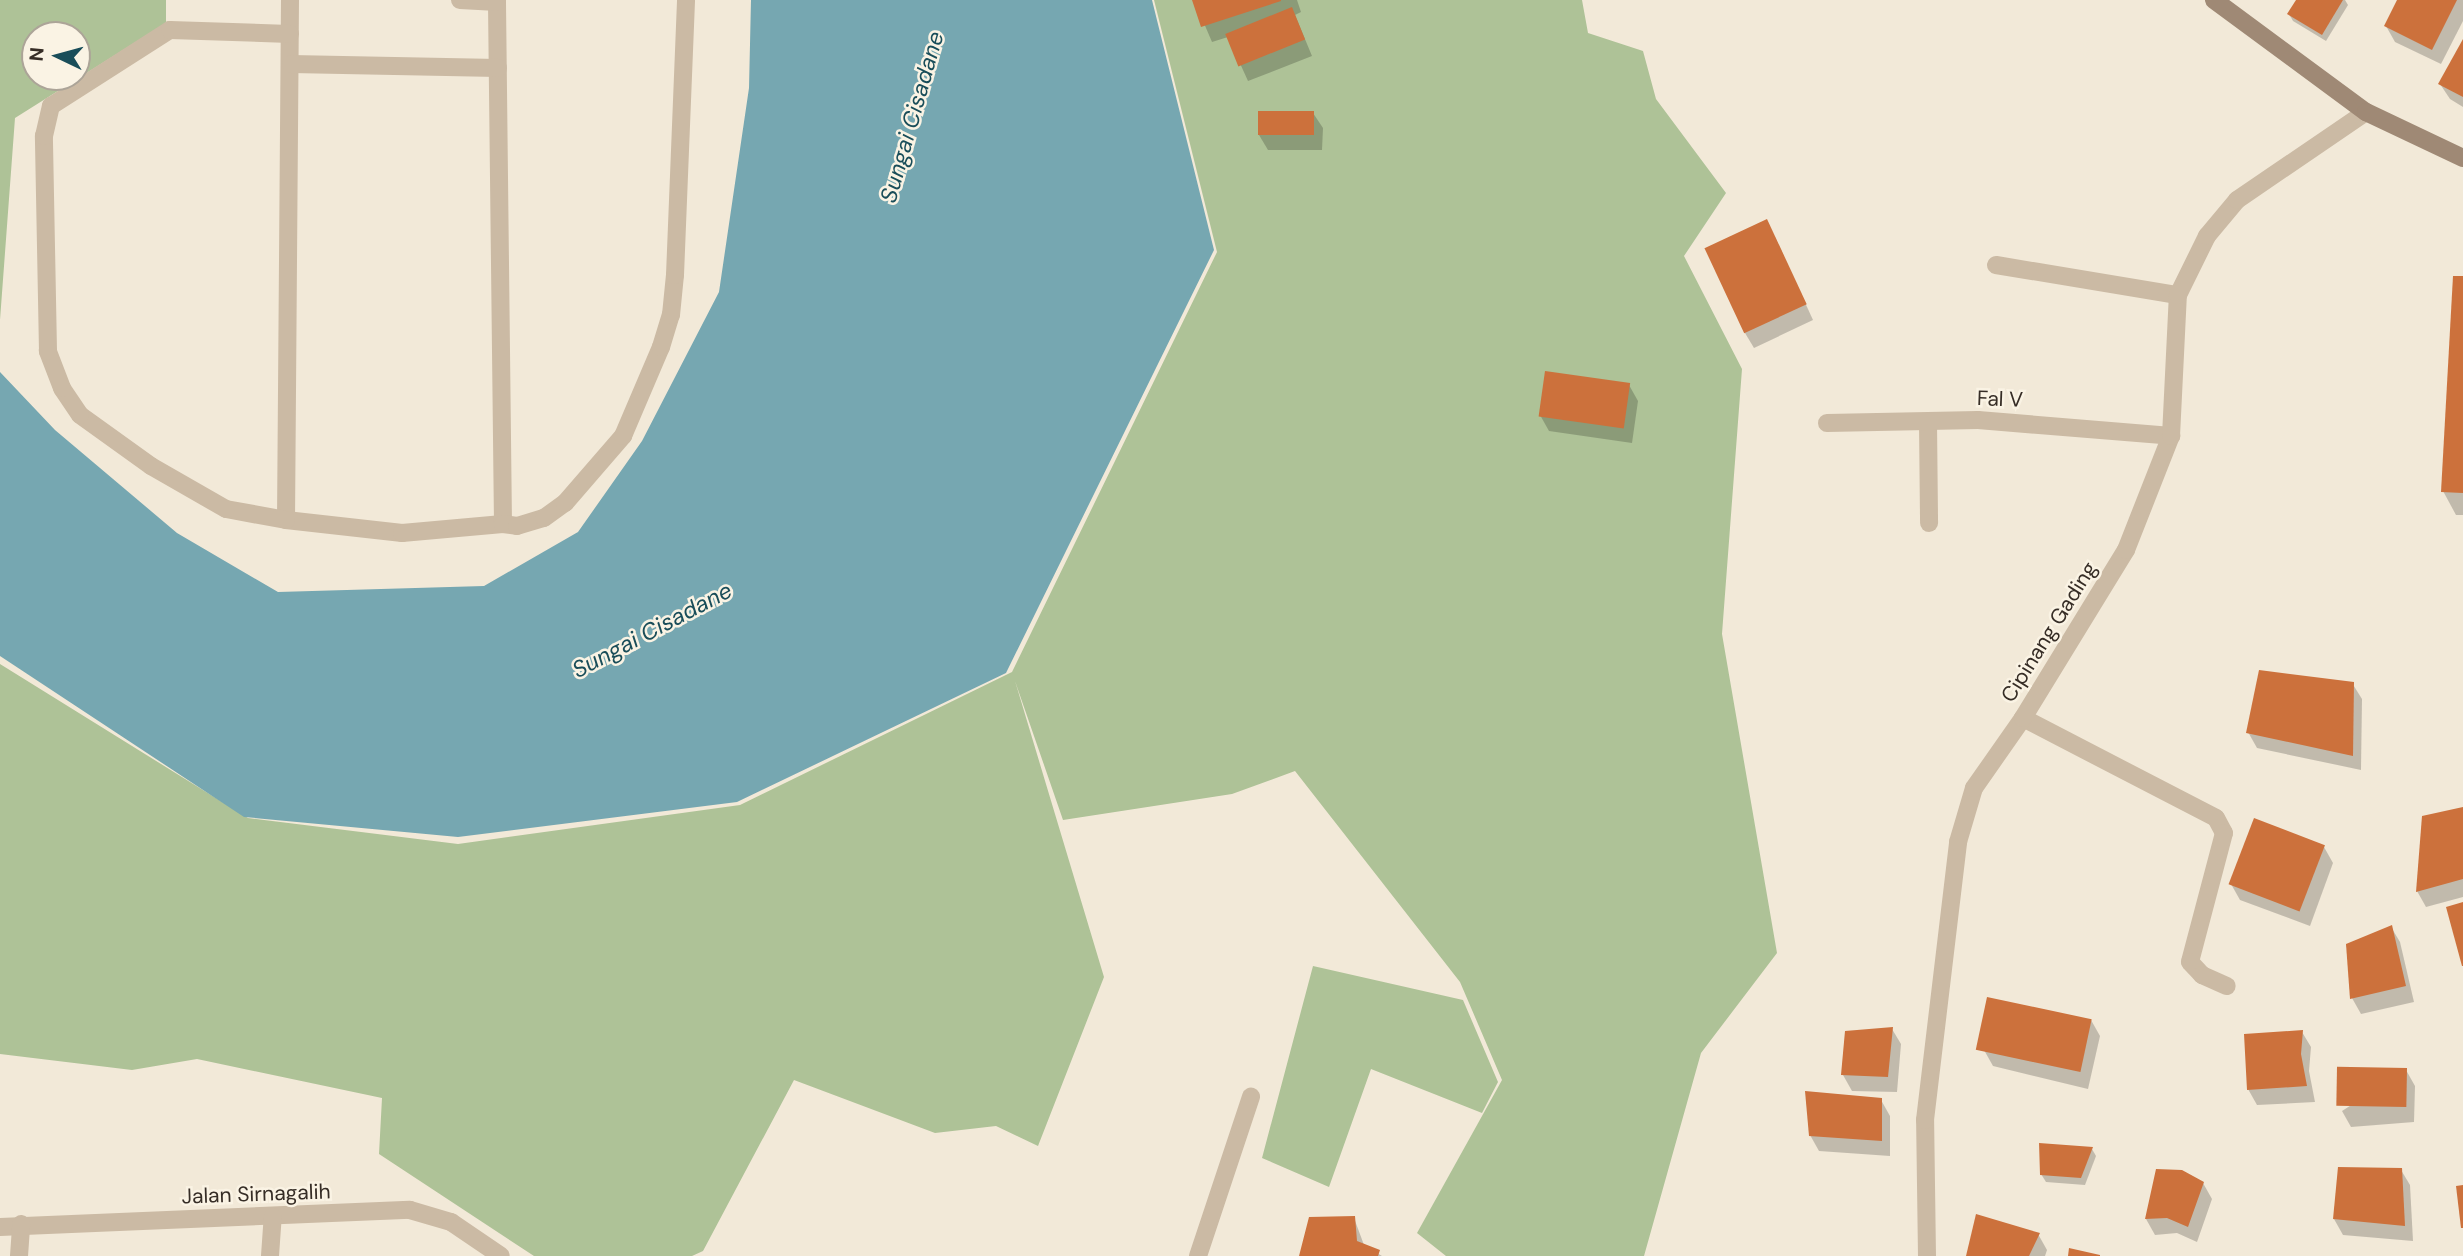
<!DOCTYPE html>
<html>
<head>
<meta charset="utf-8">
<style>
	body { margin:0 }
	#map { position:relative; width:2463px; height:1256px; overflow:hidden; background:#f2e9d8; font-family:"DM Sans",sans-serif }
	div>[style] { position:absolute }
	.green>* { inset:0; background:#aec297 }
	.water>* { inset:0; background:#76a7b1 }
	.shadow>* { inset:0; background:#0003 }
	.building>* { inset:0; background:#cc713c; transform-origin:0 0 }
	.street>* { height:18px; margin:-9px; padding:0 9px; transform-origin:9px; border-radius:9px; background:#cbbaa4 }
	.secondary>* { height:18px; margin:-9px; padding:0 9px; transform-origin:9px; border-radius:9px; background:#9f8975 }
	span { translate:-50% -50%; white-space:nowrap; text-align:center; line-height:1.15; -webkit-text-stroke:5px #faf3e4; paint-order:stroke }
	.street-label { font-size:21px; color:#362d26 }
	.water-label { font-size:23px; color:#194d59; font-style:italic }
	.north { position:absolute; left:21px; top:21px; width:70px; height:70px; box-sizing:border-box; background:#faf3e4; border:2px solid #aca498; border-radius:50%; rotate:275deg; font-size:19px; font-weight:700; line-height:28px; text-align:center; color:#362d26 }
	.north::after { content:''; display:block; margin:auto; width:24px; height:32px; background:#194d59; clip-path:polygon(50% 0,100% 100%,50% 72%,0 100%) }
</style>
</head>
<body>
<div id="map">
	<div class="green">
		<i style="clip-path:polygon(evenodd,0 0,166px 0,166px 23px,15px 118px,0 320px,0 0,35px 35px,77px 35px,77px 77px,35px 77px,35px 35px)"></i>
		<i style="clip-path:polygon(1154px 0,1582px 0,1588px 33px,1643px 51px,1656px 99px,1726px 193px,1684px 256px,1742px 369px,1722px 634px,1777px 953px,1701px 1053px,1644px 1256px,1446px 1256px,1417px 1233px,1502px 1080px,1460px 982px,1295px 771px,1232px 794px,1063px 820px,1015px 681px,1104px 977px,1038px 1146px,996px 1126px,935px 1133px,794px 1080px,703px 1251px,692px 1256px,534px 1256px,379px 1154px,382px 1098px,197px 1059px,132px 1070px,0 1054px,0 664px,248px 818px,458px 844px,740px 805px,1012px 672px,1217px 252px)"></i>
		<i style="clip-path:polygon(1313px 966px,1463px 1000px,1498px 1082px,1482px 1113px,1371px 1069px,1329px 1187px,1262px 1158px)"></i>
	</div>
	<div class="water">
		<i style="clip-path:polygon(751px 0,1152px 0,1214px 250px,1006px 673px,737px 802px,458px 837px,244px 817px,0 656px,0 372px,55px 430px,177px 533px,278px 592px,484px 586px,578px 532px,642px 441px,719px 292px,749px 88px)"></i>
	</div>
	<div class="shadow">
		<i style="clip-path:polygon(1194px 0,1297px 0,1301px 12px,1295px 15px,1312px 56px,1248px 81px,1228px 37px,1212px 42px)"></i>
		<i style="clip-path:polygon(2298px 0,2345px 0,2348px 5px,2326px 41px,2293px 21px,2289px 14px)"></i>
		<i style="clip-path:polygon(2399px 0,2463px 0,2463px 21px,2441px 64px,2395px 42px,2386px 26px)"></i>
		<i style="clip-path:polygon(2463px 43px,2463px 107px,2450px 99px,2440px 84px)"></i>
		<i style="clip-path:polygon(1313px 113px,1323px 128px,1322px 150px,1268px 150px,1259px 135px)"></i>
		<i style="clip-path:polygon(1775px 237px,1813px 320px,1754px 348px,1745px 333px)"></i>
		<i style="clip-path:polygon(2463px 278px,2463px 515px,2456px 515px,2443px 491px)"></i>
		<i style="clip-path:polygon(1629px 385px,1638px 401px,1632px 443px,1549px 431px,1540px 415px)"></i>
		<i style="clip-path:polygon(2352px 683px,2362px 699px,2361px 770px,2257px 748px,2248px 732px)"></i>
		<i style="clip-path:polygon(2463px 809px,2463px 897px,2426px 907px,2417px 891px)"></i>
		<i style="clip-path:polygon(2324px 847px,2333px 863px,2310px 926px,2240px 900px,2231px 884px)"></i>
		<i style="clip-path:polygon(2391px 927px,2400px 942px,2414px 1002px,2361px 1014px,2352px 998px)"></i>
		<i style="clip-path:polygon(2091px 1020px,2100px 1036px,2088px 1089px,1993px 1066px,1984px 1050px)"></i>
		<i style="clip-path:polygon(1892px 1029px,1901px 1044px,1897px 1092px,1852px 1091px,1843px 1075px)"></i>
		<i style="clip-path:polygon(2302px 1032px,2311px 1047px,2309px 1071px,2315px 1102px,2257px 1105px,2248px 1089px)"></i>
		<i style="clip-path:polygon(2406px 1070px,2415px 1086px,2414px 1122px,2351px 1127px,2342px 1111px)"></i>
		<i style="clip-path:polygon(1881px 1100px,1890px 1116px,1890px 1156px,1819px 1151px,1810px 1135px)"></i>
		<i style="clip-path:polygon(2092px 1149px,2096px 1156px,2085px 1185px,2046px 1182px,2041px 1174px)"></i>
		<i style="clip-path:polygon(2401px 1170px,2410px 1185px,2413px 1241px,2343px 1235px,2334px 1219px)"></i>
		<i style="clip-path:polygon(2157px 1171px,2203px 1183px,2212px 1199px,2197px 1242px,2177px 1233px,2155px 1235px,2146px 1219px)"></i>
		<i style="clip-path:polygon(1354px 1218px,1364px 1245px,1382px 1256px,1300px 1256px)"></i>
		<i style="clip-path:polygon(2038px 1234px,2047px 1250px,2045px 1256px,1968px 1256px)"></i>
	</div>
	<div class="building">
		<i style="clip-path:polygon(1192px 0,1281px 0,1281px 1px,1201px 27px)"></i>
		<i style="clip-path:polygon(2296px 0,2343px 0,2322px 35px,2287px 14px)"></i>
		<i style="clip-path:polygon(2397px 0,2457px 0,2432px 50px,2384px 26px)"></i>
		<i style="left:1292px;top:7px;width:35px;height:72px;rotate:68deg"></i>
		<i style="clip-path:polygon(2463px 39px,2463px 97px,2438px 84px)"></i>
		<i style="left:1258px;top:111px;width:56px;height:24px"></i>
		<i style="left:1767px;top:219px;width:94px;height:69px;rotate:65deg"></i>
		<i style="clip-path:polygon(2453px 276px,2463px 276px,2463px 493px,2441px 492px)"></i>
		<i style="left:1545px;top:371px;width:86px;height:46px;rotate:8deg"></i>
		<i style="clip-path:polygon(2259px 670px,2354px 682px,2353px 756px,2246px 733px)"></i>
		<i style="clip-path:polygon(2463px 807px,2463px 879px,2416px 892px,2422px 816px)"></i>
		<i style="left:2254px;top:818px;width:76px;height:71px;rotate:21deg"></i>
		<i style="clip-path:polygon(2463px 902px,2463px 966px,2462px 966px,2446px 907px)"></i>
		<i style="clip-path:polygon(2392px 925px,2406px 986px,2350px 999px,2346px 944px)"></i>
		<i style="left:1987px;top:997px;width:107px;height:54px;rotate:12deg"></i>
		<i style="clip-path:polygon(1893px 1027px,1888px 1077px,1841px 1075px,1845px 1031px)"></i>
		<i style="clip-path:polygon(2303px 1030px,2301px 1054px,2307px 1086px,2247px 1090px,2244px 1034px)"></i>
		<i style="left:2407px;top:1068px;width:39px;height:70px;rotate:91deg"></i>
		<i style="clip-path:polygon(1805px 1091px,1882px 1098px,1882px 1141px,1809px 1136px)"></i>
		<i style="clip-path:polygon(2039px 1143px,2093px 1147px,2081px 1178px,2040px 1175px)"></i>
		<i style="clip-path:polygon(2338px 1167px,2402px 1168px,2405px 1226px,2333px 1219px)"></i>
		<i style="clip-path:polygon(2156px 1169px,2182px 1170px,2204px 1182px,2188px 1227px,2167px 1218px,2145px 1219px)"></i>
		<i style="clip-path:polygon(2463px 1185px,2463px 1228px,2461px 1228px,2456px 1186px)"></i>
		<i style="clip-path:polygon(1976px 1214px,2040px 1233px,2029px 1256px,1966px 1256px)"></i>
		<i style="clip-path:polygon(1355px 1216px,1357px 1241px,1380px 1250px,1378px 1256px,1299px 1256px,1309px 1217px)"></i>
		<i style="clip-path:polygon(2069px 1248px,2100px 1255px,2100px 1256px,2068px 1256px)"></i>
	</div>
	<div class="street">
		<i style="left:290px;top:0;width:520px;rotate:90.44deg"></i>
		<i style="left:286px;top:520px;width:117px;rotate:6.4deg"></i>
		<i style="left:402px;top:533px;width:101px;rotate:-5.1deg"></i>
		<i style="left:503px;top:524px;width:524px;rotate:-90.66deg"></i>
		<i style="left:460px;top:0;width:37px;rotate:3deg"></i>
		<i style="left:291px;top:64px;width:207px;rotate:1.1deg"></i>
		<i style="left:1996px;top:265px;width:184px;rotate:9.4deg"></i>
		<i style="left:1928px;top:422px;width:101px;rotate:89.4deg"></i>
		<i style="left:1827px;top:423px;width:151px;rotate:-1.1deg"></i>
		<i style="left:1978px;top:420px;width:194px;rotate:4.7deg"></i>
		<i style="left:286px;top:520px;width:61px;rotate:-169.6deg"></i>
		<i style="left:226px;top:509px;width:86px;rotate:-150.2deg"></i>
		<i style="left:151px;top:466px;width:87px;rotate:-144.3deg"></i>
		<i style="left:80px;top:415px;width:32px;rotate:-124deg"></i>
		<i style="left:62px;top:388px;width:40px;rotate:-111deg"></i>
		<i style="left:48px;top:351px;width:215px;rotate:-91.1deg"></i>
		<i style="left:44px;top:136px;width:31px;rotate:-77deg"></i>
		<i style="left:51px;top:106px;width:141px;rotate:-32.6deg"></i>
		<i style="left:170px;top:30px;width:120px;rotate:1.9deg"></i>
		<i style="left:503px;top:524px;width:14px;rotate:8deg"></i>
		<i style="left:517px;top:526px;width:28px;rotate:-17deg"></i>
		<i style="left:544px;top:518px;width:26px;rotate:-36deg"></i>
		<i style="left:565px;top:503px;width:89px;rotate:-49.1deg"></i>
		<i style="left:623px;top:436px;width:97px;rotate:-66.9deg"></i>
		<i style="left:661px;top:347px;width:34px;rotate:-73deg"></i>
		<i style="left:671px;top:315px;width:40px;rotate:-84.3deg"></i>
		<i style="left:675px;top:275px;width:275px;rotate:-87.7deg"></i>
		<i style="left:2023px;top:718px;width:217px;rotate:27.4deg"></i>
		<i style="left:2216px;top:818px;width:17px;rotate:62deg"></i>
		<i style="left:2224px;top:833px;width:133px;rotate:104.8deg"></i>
		<i style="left:2190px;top:962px;width:18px;rotate:47deg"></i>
		<i style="left:2202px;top:975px;width:27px;rotate:24deg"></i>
		<i style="left:0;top:1227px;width:410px;rotate:-2.4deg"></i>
		<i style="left:410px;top:1210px;width:43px;rotate:16.3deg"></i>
		<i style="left:451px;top:1222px;width:60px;rotate:34.2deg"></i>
		<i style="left:19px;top:1256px;width:32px;rotate:-86deg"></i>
		<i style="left:270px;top:1256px;width:39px;rotate:-86deg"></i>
		<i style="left:1198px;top:1256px;width:168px;rotate:-71.6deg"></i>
		<i style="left:1927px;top:1256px;width:136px;rotate:-90.8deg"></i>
		<i style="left:1925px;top:1120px;width:280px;rotate:-83.2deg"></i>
		<i style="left:1958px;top:842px;width:56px;rotate:-73.5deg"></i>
		<i style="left:1974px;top:788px;width:85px;rotate:-55deg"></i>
		<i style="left:2023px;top:718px;width:197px;rotate:-58.5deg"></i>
		<i style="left:2126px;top:550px;width:123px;rotate:-68.5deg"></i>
		<i style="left:2171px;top:436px;width:141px;rotate:-87.2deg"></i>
		<i style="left:2178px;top:295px;width:66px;rotate:-63.8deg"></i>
		<i style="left:2207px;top:236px;width:47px;rotate:-50.2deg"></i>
		<i style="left:2237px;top:200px;width:156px;rotate:-34.3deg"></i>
	</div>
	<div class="secondary">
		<i style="left:2214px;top:0;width:189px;rotate:36.4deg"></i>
		<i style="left:2366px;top:112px;width:107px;rotate:25.4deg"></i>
	</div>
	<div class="street-label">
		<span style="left:2000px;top:399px;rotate:2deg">Fal V</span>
		<span style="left:2049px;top:632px;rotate:-58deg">Cipinang Gading</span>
		<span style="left:256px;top:1194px;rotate:-2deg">Jalan Sirnagalih</span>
	</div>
	<div class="water-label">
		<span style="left:912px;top:117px;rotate:-74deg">Sungai Cisadane</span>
		<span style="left:652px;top:630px;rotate:-28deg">Sungai Cisadane</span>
	</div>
	<div class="north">N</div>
</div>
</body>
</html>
